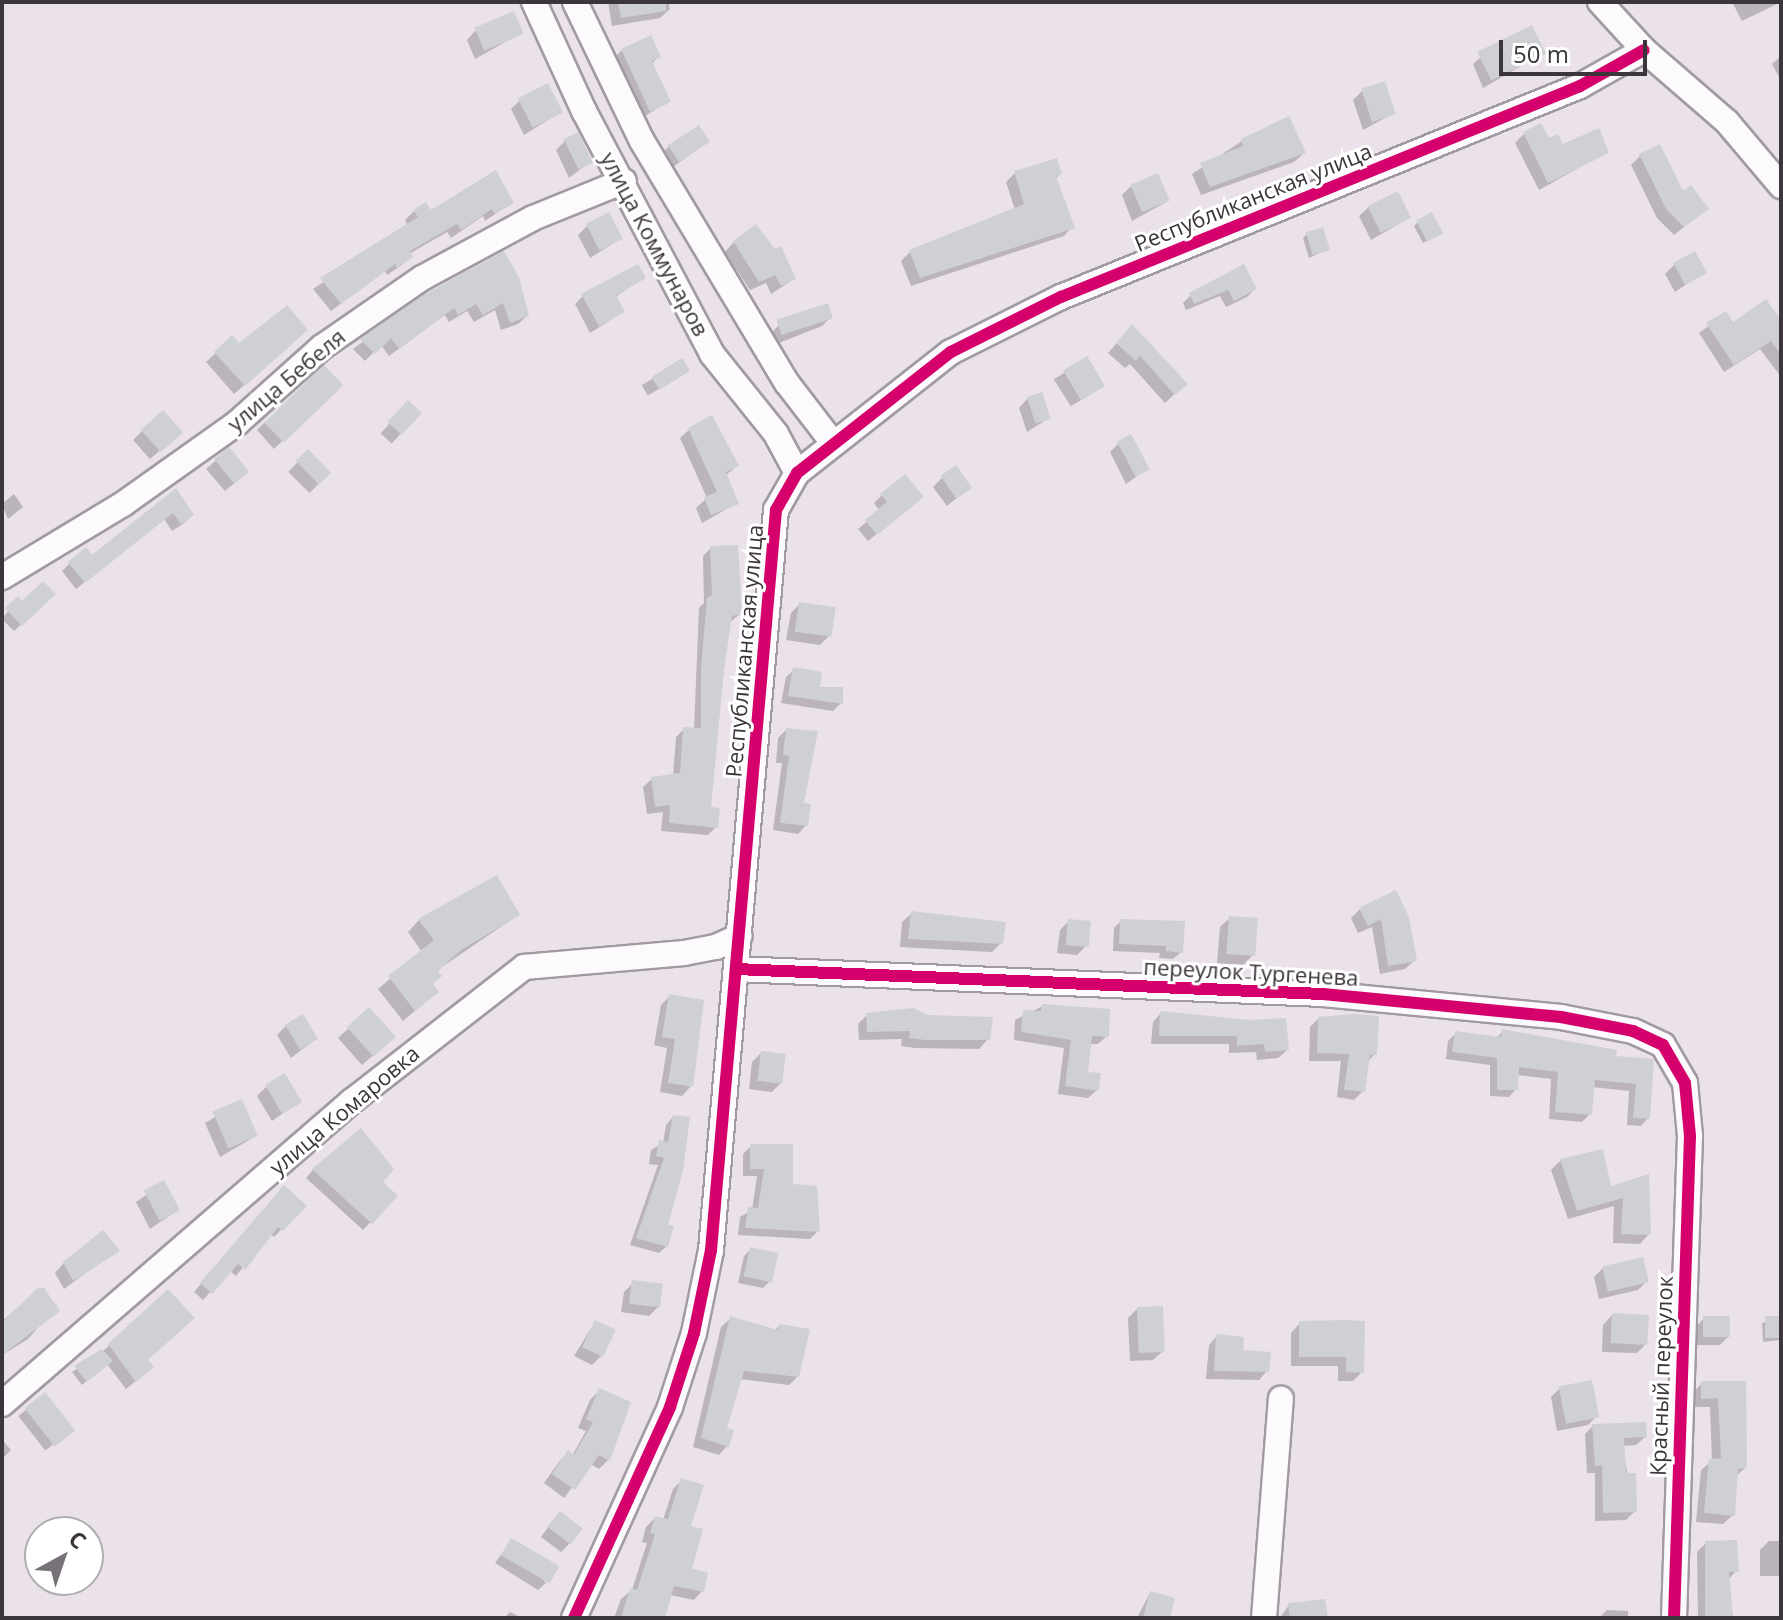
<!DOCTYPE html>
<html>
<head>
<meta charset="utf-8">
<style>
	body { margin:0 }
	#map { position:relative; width:1783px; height:1620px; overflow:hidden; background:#eae1ea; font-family:"Open Sans",sans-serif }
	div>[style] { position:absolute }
	.shadow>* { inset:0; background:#0003; transform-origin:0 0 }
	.building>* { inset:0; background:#ced0d4; transform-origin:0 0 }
	.roads { filter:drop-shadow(2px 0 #a19ba1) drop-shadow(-2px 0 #a19ba1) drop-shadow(0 2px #a19ba1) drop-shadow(0 -2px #a19ba1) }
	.street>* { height:24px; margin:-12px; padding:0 12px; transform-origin:12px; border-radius:12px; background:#fcfafc }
	.cycleway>* { height:12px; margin:-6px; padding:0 6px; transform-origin:6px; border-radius:6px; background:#d6006c }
	span { translate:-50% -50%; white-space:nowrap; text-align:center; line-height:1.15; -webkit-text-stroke:6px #fff; paint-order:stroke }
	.street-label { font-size:22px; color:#3c353c }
	.frame { position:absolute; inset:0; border:4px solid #3c353c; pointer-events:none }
	.north { position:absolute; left:24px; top:1516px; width:80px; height:80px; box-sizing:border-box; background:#fff; border:2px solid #b1aeb1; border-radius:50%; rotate:40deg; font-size:22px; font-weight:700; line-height:32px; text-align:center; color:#3c353c }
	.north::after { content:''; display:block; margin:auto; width:28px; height:36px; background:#797179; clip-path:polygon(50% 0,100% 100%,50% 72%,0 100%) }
	.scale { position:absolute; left:1499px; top:40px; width:148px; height:36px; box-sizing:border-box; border:4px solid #3c353c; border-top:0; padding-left:10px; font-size:24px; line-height:28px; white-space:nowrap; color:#3c353c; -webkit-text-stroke:6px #fff; paint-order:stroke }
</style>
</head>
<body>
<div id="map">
	<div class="shadow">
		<i style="clip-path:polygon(608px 2px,668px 2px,670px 9px,660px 18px,612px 26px)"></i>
		<i style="clip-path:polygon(1732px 2px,1781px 2px,1742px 21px)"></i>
		<i style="clip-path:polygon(476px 30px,521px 33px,475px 59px,467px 40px)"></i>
		<i style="clip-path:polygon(622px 50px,659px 57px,651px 64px,668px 102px,640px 119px,613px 59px)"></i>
		<i style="clip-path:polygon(1544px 53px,1483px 88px,1473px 64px,1481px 57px)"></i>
		<i style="clip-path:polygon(1781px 56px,1781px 81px,1772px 64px)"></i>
		<i style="clip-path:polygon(1362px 91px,1394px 113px,1363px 130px,1353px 100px)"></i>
		<i style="clip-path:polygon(520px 100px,561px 112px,524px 135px,511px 109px)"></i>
		<i style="clip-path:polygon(1524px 134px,1562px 146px,1607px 152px,1539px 190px,1515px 143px)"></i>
		<i style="clip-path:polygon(565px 141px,590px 162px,569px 178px,556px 150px)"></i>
		<i style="clip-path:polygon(1242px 141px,1304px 153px,1294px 162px,1201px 195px,1192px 174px)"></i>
		<i style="clip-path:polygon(707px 142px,669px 170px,660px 156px,669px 146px)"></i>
		<i style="clip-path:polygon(1640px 156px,1706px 209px,1674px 235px,1657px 218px,1631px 165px)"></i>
		<i style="clip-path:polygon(1055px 160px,1060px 174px,1055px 179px,1072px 227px,1064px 236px,911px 286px,901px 261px,910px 252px,1015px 210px,1006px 182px,1015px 173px)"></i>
		<i style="clip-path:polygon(1131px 186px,1168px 201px,1132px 221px,1122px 195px)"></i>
		<i style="clip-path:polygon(511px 203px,485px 221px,483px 216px,451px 238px,447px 232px,409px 254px,402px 265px,387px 275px,385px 271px,331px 311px,313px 289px,408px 226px,405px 220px,414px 211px)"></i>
		<i style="clip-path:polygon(1369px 207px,1409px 218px,1371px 240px,1359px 216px)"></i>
		<i style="clip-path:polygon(1418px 222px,1440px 233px,1423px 243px,1414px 226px)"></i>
		<i style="clip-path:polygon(587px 226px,620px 239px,590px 258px,578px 235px)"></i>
		<i style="clip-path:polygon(1307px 234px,1328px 249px,1309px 258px,1303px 238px)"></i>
		<i style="clip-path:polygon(734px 242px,794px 279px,771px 294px,766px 283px,750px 290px,725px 252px)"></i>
		<i style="clip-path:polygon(503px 254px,527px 316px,518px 324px,501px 330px,495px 310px,474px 322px,467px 311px,449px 322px,445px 315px,389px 356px,381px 345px,365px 361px,353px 349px,424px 297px)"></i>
		<i style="clip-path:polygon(1674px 265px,1704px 272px,1675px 292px,1665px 274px)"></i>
		<i style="clip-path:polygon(1243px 267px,1255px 289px,1247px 297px,1226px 307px,1220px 296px,1186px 310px,1183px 303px,1191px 295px)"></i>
		<i style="clip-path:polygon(643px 278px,615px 297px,623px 312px,590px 333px,575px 304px,583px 296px)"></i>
		<i style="clip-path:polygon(1726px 314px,1733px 325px,1781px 321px,1781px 377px,1760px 349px,1724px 372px,1699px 333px)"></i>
		<i style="clip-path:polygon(831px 317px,822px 326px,774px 345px,770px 334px,779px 325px)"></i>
		<i style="clip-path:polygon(1123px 336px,1185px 384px,1165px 403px,1130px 364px,1125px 368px,1108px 353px)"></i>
		<i style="clip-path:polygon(232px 338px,239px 345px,296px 339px,234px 394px,206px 362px)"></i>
		<i style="left:1086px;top:359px;width:32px;height:38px;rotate:58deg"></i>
		<i style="left:682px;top:361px;width:12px;height:47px;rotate:59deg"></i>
		<i style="clip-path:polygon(340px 385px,274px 449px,257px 430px,265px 422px)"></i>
		<i style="clip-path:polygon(1028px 398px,1049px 418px,1027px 432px,1019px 408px)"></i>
		<i style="left:408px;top:403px;width:15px;height:41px;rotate:42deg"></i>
		<i style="clip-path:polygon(690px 429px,737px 466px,725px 476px,737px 503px,702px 523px,696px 508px,707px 498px,680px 438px)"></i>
		<i style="clip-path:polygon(142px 431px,171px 441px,150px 459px,133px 440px)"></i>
		<i style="clip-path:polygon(1119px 443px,1148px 468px,1126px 484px,1110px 452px)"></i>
		<i style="clip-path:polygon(228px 450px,237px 481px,225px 491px,206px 469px)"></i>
		<i style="left:308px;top:452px;width:30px;height:28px;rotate:45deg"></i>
		<i style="clip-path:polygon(942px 478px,970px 487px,947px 506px,933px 487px)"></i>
		<i style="clip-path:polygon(176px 491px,192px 515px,184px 523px,172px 531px,164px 519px,76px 589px,62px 571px,70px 563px,92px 558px)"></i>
		<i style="clip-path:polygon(14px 494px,23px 507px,8px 519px,2px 504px)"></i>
		<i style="clip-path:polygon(882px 495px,913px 504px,868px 541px,858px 529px,880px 511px,874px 503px)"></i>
		<i style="clip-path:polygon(711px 548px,740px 614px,729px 623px,709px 809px,716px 827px,708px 835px,661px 831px,663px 812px,647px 814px,643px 787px,652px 779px,673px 776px,676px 737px,684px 729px,694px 729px,699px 608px,704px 603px,703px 556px)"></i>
		<i style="clip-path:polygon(53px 594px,14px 631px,2px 619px,18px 599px,22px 604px)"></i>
		<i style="clip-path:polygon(800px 604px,829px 636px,820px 645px,786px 640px,791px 613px)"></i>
		<i style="clip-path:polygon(794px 670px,817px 689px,841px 703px,833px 711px,781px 703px,786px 677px)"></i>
		<i style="clip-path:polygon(786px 730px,806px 825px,798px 834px,773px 830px,782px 763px,776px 763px,778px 738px)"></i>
		<i style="clip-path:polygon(1360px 909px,1408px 918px,1415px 960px,1405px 969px,1380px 974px,1372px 927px,1358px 933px,1351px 918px)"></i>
		<i style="clip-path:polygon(912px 913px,1001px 943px,992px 952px,900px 947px,902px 922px)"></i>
		<i style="clip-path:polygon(518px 915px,436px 971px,431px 984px,437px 992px,403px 1021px,378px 989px,422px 952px,408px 932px,419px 920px)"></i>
		<i style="clip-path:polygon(1230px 918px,1252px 956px,1243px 965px,1217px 963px,1220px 927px)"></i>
		<i style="clip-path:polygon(1069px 921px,1086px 946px,1077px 955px,1057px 953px,1060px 930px)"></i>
		<i style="clip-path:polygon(1121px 921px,1181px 952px,1173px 959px,1159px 958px,1160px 953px,1113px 951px,1114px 928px)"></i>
		<i style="clip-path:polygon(670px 996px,691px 1086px,682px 1096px,660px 1092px,667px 1048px,654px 1045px,661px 1005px)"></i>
		<i style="clip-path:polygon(1043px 1006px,1107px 1036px,1098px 1044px,1089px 1044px,1086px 1073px,1097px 1090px,1088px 1098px,1058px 1094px,1064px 1048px,1014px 1040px,1015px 1020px)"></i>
		<i style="clip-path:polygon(369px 1010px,384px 1046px,362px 1065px,338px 1038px)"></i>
		<i style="clip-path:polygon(1161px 1013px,1287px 1050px,1278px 1058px,1257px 1060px,1256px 1052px,1229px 1053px,1229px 1044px,1151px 1044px,1153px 1022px)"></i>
		<i style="clip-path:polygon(867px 1015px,988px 1039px,979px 1049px,915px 1048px,901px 1046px,902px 1039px,859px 1040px,858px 1024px)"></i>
		<i style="clip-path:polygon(1318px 1019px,1375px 1054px,1366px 1063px,1363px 1091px,1354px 1100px,1337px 1097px,1341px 1061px,1309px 1061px,1310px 1027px)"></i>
		<i style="clip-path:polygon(286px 1026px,316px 1039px,291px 1058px,277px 1035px)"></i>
		<i style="clip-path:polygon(1503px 1031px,1614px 1058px,1651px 1060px,1648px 1118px,1641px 1126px,1627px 1125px,1629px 1091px,1592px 1087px,1590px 1114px,1582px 1122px,1549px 1119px,1551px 1079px,1517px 1075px,1516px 1089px,1509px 1097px,1490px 1096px,1490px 1065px,1446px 1059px,1448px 1041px,1456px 1033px,1496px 1039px)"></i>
		<i style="clip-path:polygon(761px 1053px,782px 1082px,772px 1092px,749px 1089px,752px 1062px)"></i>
		<i style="clip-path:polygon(266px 1087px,299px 1102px,272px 1121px,257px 1096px)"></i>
		<i style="clip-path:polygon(241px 1102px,256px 1136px,220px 1157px,205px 1123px)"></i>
		<i style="clip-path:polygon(673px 1117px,667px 1246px,659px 1253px,630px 1245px,658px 1165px,649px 1164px,651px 1150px,663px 1143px,666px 1125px)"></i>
		<i style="clip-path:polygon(751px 1146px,791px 1186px,818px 1231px,810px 1239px,738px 1235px,740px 1217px,752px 1210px,757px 1176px,743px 1176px,743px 1154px)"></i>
		<i style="clip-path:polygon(1561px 1160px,1610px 1188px,1647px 1177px,1649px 1234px,1640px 1244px,1613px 1243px,1614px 1206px,1568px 1219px,1551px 1170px)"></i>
		<i style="clip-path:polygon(313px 1170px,380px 1182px,395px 1196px,363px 1230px,306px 1178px)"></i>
		<i style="clip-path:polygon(163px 1183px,178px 1210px,150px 1229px,136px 1202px)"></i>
		<i style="clip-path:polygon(276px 1195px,304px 1206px,274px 1237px,270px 1234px,236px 1276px,230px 1271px,203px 1300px,194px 1292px)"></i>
		<i style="clip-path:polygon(751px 1249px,770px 1281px,763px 1288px,738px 1283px,744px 1256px)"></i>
		<i style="clip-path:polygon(117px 1250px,64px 1289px,55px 1273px,64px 1263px)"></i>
		<i style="clip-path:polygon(1603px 1268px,1647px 1281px,1638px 1290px,1599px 1299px,1594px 1277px)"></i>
		<i style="clip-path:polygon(633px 1283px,658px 1307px,649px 1316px,621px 1312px,624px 1292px)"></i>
		<i style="clip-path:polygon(38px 1291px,57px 1305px,28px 1339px,2px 1355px,2px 1321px)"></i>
		<i style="clip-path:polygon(168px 1292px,142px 1376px,126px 1389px,107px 1364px,82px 1385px,72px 1372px,102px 1352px)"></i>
		<i style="clip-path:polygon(1137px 1309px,1163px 1351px,1153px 1360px,1130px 1361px,1128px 1318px)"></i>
		<i style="clip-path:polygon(1612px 1315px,1646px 1344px,1637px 1353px,1602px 1352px,1603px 1325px)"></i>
		<i style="clip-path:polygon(1704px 1318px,1729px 1336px,1720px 1345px,1695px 1345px,1695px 1328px)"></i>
		<i style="clip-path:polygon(1781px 1318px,1781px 1340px,1763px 1342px,1762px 1323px)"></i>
		<i style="clip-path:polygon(730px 1319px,774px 1331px,779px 1326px,798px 1376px,789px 1385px,739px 1379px,724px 1429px,727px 1446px,719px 1455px,693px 1447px,721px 1327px)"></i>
		<i style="clip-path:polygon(595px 1322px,601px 1356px,592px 1365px,574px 1356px)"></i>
		<i style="clip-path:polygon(1300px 1323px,1363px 1323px,1362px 1372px,1353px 1381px,1338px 1381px,1338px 1366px,1291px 1366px,1291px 1333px)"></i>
		<i style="clip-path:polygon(1217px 1336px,1241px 1352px,1267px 1371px,1259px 1380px,1206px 1379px,1209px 1345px)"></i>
		<i style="clip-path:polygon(1702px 1383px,1744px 1383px,1745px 1468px,1736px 1476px,1733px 1515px,1723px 1524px,1696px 1522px,1701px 1470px,1712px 1461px,1710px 1407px,1693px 1407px,1693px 1393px)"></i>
		<i style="clip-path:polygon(1560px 1388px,1597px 1416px,1588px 1425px,1557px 1431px,1551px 1397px)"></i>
		<i style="clip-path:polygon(599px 1391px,629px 1403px,608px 1460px,599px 1469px,590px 1464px,564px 1498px,544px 1483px,559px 1462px,568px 1453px,572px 1456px,586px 1431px,578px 1428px,590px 1400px)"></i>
		<i style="left:45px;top:1395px;width:44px;height:34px;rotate:52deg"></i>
		<i style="clip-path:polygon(1593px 1426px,1645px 1437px,1636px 1445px,1622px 1446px,1635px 1511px,1626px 1520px,1595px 1521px,1595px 1473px,1587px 1473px,1585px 1434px)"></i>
		<i style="clip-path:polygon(2px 1440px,11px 1450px,2px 1459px)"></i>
		<i style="clip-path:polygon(682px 1480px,689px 1570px,702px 1591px,694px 1600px,670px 1595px,647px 1618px,614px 1618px,621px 1599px,632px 1590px,647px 1543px,642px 1542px,646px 1527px,655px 1518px,663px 1520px,673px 1489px)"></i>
		<i style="clip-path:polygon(551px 1523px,570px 1543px,561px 1552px,541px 1537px)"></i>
		<i style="clip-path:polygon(511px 1541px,546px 1583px,538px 1590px,495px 1563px)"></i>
		<i style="clip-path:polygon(1769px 1541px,1781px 1541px,1780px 1576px,1760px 1576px,1760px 1550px)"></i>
		<i style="clip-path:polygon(1706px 1543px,1736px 1571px,1728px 1580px,1733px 1618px,1698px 1618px,1697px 1552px)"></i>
		<i style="clip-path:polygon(1150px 1593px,1168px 1618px,1137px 1618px)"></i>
		<i style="clip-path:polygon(1289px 1605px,1326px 1618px,1280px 1618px)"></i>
		<i style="clip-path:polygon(1607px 1610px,1628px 1611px,1628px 1618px,1599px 1618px)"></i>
		<i style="clip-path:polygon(510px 1612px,522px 1618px,504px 1618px)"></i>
	</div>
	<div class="building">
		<i style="clip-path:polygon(618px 2px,666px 2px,666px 11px,621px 18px)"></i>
		<i style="left:514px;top:11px;width:25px;height:43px;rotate:67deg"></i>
		<i style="left:1532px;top:25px;width:32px;height:61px;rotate:64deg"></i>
		<i style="clip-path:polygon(651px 35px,661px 57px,652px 61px,671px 102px,650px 112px,621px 49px)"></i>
		<i style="left:1385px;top:81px;width:35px;height:25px;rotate:72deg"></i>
		<i style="left:548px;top:83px;width:33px;height:34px;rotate:63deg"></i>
		<i style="clip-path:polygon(1289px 116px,1306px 153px,1210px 187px,1200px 163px,1243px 146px,1241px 139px)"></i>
		<i style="clip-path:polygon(1541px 123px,1549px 138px,1558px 134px,1563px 144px,1599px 128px,1609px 153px,1548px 183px,1523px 132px)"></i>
		<i style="left:699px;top:125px;width:20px;height:37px;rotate:57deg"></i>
		<i style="left:578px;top:132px;width:34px;height:16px;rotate:64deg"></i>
		<i style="clip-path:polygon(1660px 144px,1683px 191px,1691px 185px,1709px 209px,1684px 227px,1666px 209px,1639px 154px)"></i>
		<i style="clip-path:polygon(1057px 158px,1062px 174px,1056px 176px,1075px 228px,920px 278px,909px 250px,1024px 204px,1014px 171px)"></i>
		<i style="clip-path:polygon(496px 170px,514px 203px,495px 214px,492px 209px,461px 230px,457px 224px,410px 251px,413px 257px,397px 268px,395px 264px,341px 304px,320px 278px,418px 217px,413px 210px,426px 202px,431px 210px)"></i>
		<i style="left:1158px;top:173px;width:30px;height:30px;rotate:67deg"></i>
		<i style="left:1398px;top:191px;width:30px;height:34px;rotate:64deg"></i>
		<i style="left:609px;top:212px;width:30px;height:26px;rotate:63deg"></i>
		<i style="left:1432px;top:212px;width:24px;height:18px;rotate:62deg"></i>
		<i style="clip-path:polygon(756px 224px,775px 249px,781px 246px,796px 279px,781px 286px,775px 275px,759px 282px,733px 241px)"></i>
		<i style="left:1323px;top:227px;width:24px;height:18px;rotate:73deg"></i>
		<i style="clip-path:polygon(504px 251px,519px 277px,529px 316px,510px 323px,503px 303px,483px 315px,476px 304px,458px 315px,454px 308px,399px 349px,391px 338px,375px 354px,360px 339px,423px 295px)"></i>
		<i style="left:1695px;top:251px;width:25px;height:25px;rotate:61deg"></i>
		<i style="clip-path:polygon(638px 264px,646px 278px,616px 295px,625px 312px,599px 326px,581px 294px)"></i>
		<i style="clip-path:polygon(1244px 264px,1257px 289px,1234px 301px,1228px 290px,1194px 304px,1189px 293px)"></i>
		<i style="clip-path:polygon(1766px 299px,1781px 320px,1781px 355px,1771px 341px,1734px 365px,1706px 323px,1726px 311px,1733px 322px)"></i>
		<i style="left:828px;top:303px;width:16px;height:54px;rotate:72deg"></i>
		<i style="clip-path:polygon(287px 305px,308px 330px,245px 386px,214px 352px,232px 335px,239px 343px)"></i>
		<i style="clip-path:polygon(1132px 324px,1188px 384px,1175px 395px,1140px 356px,1136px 361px,1116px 343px)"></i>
		<i style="left:1087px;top:356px;width:35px;height:28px;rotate:59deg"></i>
		<i style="left:682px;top:358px;width:15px;height:36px;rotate:58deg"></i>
		<i style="left:324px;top:365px;width:28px;height:83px;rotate:46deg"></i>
		<i style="left:1042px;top:392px;width:28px;height:16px;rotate:72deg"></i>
		<i style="left:408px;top:400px;width:19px;height:30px;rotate:43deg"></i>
		<i style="left:163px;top:410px;width:30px;height:30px;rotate:48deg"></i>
		<i style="clip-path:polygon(712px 415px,739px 466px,726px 472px,739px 504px,711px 515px,704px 497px,717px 492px,688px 428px)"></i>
		<i style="left:1131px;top:434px;width:40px;height:16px;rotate:62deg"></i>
		<i style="left:229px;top:447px;width:32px;height:19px;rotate:51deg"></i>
		<i style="left:308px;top:449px;width:33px;height:17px;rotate:46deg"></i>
		<i style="left:956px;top:465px;width:28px;height:19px;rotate:55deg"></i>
		<i style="clip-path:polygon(905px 474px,924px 497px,877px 535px,865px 520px,887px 502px,880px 494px)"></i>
		<i style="clip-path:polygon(176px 488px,194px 515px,181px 524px,173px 513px,85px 583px,68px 562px,86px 547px,92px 555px)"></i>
		<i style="clip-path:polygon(738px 545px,742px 614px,732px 616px,724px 670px,711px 807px,720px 808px,718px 828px,669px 823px,670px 805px,655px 807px,651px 777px,680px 773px,683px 727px,701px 728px,701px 668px,707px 598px,712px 595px,710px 546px)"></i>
		<i style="clip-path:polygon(43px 581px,56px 594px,22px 626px,5px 608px,18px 596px,22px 601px)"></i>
		<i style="left:799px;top:602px;width:37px;height:30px;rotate:8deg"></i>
		<i style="clip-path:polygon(793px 667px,822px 672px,820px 687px,843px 687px,843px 704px,788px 696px)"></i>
		<i style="clip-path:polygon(786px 728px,818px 731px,804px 803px,811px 804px,808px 826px,780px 823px,789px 756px,783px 755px)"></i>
		<i style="clip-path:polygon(497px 875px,520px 915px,461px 950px,438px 971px,442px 976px,433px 984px,439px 992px,415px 1011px,388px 976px,434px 940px,418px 919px)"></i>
		<i style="clip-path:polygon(1396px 890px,1409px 917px,1417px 961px,1388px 966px,1381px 919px,1368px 926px,1359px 908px)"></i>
		<i style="clip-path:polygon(911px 911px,1006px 922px,1003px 944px,908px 939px)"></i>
		<i style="left:1229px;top:916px;width:29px;height:38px;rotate:4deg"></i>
		<i style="left:1068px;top:919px;width:23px;height:26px;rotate:5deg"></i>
		<i style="clip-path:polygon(1120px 919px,1185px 921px,1183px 953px,1166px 951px,1166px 946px,1119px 944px)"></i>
		<i style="clip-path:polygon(669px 994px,704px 1000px,693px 1087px,668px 1083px,675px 1039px,662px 1037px)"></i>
		<i style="clip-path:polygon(1042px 1004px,1110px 1009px,1109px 1037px,1092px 1036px,1088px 1072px,1101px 1073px,1099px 1091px,1065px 1086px,1071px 1040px,1021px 1032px,1023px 1010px,1041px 1011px)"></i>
		<i style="left:369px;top:1007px;width:40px;height:30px;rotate:48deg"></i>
		<i style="clip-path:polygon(913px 1008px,928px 1015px,993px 1017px,990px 1040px,925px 1040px,909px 1038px,910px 1031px,867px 1032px,866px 1013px)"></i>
		<i style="clip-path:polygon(1160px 1011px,1249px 1020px,1286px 1018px,1289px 1050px,1265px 1052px,1264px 1044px,1237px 1046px,1237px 1036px,1159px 1036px)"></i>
		<i style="left:303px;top:1014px;width:29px;height:21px;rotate:59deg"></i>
		<i style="clip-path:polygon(1354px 1014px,1379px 1016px,1377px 1055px,1370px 1055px,1365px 1092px,1344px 1090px,1349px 1054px,1317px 1053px,1318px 1017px)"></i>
		<i style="clip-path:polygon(1502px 1029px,1617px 1050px,1616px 1056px,1654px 1059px,1650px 1119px,1633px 1118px,1636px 1084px,1595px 1080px,1592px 1115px,1555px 1112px,1558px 1072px,1519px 1067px,1518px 1090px,1497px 1090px,1497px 1058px,1452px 1052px,1455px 1031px,1501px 1037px)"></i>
		<i style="left:761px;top:1051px;width:25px;height:30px;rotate:7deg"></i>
		<i style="left:285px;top:1073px;width:34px;height:23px;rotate:60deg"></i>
		<i style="left:242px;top:1099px;width:40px;height:32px;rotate:67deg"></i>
		<i style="clip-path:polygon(673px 1115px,690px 1117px,683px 1171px,668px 1225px,674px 1226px,668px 1247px,636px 1238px,664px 1158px,656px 1156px,659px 1140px,668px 1142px)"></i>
		<i style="clip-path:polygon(361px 1128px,394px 1169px,383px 1182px,398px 1196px,372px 1224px,312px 1169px)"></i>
		<i style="clip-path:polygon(750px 1144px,793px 1144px,793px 1184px,817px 1186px,820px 1232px,745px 1228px,748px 1207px,758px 1208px,764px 1169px,750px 1169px)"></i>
		<i style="clip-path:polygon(1603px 1149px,1611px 1186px,1649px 1174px,1651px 1235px,1621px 1234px,1623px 1198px,1577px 1211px,1560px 1159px)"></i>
		<i style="left:164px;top:1180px;width:34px;height:23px;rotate:62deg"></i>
		<i style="clip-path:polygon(284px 1185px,307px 1206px,283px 1231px,278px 1227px,245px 1270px,238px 1264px,212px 1294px,200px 1283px)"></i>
		<i style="clip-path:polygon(103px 1230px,120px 1251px,73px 1281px,63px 1262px)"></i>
		<i style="left:750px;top:1247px;width:29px;height:30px;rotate:12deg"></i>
		<i style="left:1643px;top:1257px;width:26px;height:42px;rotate:77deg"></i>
		<i style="left:632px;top:1280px;width:31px;height:24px;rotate:7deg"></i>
		<i style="clip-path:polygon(38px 1288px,44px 1288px,60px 1311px,2px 1355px,2px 1322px)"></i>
		<i style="clip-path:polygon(168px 1289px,195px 1318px,148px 1360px,154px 1367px,136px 1382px,108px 1344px)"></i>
		<i style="left:1163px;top:1306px;width:46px;height:26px;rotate:88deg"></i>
		<i style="left:1612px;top:1313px;width:37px;height:30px;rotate:3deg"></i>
		<i style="clip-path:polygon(730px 1316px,778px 1330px,779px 1324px,810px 1329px,799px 1377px,744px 1371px,727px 1428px,734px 1430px,729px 1447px,701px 1438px)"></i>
		<i style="left:1703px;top:1316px;width:27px;height:21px"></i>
		<i style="left:1781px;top:1316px;width:22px;height:16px;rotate:90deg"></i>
		<i style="left:595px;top:1320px;width:23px;height:30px;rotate:25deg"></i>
		<i style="clip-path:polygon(1347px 1320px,1365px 1321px,1364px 1373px,1346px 1372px,1346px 1357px,1299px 1357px,1299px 1321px)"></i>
		<i style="clip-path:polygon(1216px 1334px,1244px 1337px,1243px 1350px,1271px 1352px,1269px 1372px,1214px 1371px)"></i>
		<i style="clip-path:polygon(102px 1349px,113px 1361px,87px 1382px,74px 1366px)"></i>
		<i style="left:1592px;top:1380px;width:38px;height:34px;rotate:79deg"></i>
		<i style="clip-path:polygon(1701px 1381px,1746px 1381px,1747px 1468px,1738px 1469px,1735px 1516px,1704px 1513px,1709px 1459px,1721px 1458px,1718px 1398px,1701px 1399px)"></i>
		<i style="clip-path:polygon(599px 1388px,631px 1402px,610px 1461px,599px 1455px,575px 1490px,552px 1474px,568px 1450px,574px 1455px,593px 1422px,586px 1419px)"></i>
		<i style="left:45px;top:1392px;width:49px;height:26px;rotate:52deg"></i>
		<i style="clip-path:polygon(1646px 1422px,1647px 1437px,1624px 1438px,1626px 1473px,1636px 1473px,1637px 1512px,1603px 1513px,1602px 1465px,1595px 1466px,1592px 1424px)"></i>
		<i style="clip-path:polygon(681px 1478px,704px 1485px,691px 1526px,703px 1529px,692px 1569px,708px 1572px,704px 1592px,674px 1586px,665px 1618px,621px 1618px,630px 1588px,637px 1590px,655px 1534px,650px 1533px,655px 1516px,668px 1519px)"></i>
		<i style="left:560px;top:1511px;width:29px;height:20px;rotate:38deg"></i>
		<i style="left:511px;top:1538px;width:56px;height:20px;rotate:30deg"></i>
		<i style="clip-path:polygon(1737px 1540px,1739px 1572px,1729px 1572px,1733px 1618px,1705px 1618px,1705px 1541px)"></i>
		<i style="clip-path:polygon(1150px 1591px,1175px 1598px,1170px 1618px,1143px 1618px)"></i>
		<i style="clip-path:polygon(1325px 1599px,1328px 1618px,1290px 1618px,1288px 1603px)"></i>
	</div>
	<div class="roads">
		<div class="street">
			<i style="left:534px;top:2px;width:120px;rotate:65.4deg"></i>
			<i style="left:584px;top:111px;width:275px;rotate:62.2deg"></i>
			<i style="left:712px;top:354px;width:102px;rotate:51.3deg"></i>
			<i style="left:776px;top:434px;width:44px;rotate:61.7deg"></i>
			<i style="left:575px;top:2px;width:154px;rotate:64.3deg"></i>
			<i style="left:642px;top:141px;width:282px;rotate:59.1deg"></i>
			<i style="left:787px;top:383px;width:76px;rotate:52.5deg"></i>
			<i style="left:1600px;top:2px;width:65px;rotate:47.5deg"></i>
			<i style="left:1644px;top:50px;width:110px;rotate:40.9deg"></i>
			<i style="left:1727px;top:122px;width:84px;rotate:49.8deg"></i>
			<i style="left:2px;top:577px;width:141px;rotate:-31.1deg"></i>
			<i style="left:123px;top:504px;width:140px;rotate:-35.4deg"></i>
			<i style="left:237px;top:423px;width:114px;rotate:-41.8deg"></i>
			<i style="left:322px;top:347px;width:121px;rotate:-34.6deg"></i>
			<i style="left:422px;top:278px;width:126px;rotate:-28.4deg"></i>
			<i style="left:533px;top:218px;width:98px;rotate:-22.1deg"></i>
			<i style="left:736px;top:969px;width:588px;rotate:2.44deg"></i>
			<i style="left:1323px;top:994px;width:239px;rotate:5.5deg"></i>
			<i style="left:1561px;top:1017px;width:73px;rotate:11deg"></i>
			<i style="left:1633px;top:1031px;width:33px;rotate:25deg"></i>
			<i style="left:1663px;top:1045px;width:44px;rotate:59.9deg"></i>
			<i style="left:1685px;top:1083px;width:53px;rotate:84.6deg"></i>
			<i style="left:1690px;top:1136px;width:482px;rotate:91.9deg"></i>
			<i style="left:2px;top:1404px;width:463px;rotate:-40.9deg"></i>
			<i style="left:352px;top:1101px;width:218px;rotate:-37.9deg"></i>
			<i style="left:524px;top:967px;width:161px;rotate:-5deg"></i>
			<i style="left:684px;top:953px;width:33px;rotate:-11deg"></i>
			<i style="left:716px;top:947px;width:26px;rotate:-25deg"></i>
			<i style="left:574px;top:1618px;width:232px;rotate:-65.5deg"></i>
			<i style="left:670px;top:1407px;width:78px;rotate:-72deg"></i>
			<i style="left:694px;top:1333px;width:85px;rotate:-78.4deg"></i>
			<i style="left:711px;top:1250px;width:743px;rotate:-84.98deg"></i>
			<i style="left:776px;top:510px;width:43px;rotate:-60.4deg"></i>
			<i style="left:797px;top:473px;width:196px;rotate:-38.2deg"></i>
			<i style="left:951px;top:352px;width:123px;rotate:-26.6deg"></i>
			<i style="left:1061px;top:297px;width:560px;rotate:-22.12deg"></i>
			<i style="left:1580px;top:86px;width:73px;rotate:-29.4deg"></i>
			<i style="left:1264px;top:1618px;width:220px;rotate:-85.6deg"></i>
		</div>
	</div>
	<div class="cycleway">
		<i style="left:736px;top:969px;width:588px;rotate:2.44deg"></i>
		<i style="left:1323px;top:994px;width:239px;rotate:5.5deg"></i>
		<i style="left:1561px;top:1017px;width:73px;rotate:11deg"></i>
		<i style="left:1633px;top:1031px;width:33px;rotate:25deg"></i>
		<i style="left:1663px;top:1045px;width:44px;rotate:59.9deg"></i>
		<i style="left:1685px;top:1083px;width:53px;rotate:84.6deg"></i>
		<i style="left:1690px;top:1136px;width:482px;rotate:91.9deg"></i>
		<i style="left:574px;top:1618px;width:232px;rotate:-65.5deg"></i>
		<i style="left:670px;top:1407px;width:78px;rotate:-72deg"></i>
		<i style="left:694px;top:1333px;width:85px;rotate:-78.4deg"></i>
		<i style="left:711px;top:1250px;width:743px;rotate:-84.98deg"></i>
		<i style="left:776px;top:510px;width:43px;rotate:-60.4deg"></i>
		<i style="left:797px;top:473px;width:196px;rotate:-38.2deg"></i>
		<i style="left:951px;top:352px;width:123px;rotate:-26.6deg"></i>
		<i style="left:1061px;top:297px;width:560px;rotate:-22.12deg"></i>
		<i style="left:1580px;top:86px;width:73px;rotate:-29.4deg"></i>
	</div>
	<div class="street-label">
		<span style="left:1253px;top:197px;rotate:-22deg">Республиканская улица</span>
		<span style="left:655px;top:244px;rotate:62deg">улица Коммунаров</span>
		<span style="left:286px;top:380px;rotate:-40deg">улица Бебеля</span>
		<span style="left:744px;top:651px;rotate:-85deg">Республиканская улица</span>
		<span style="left:1251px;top:972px;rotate:3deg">переулок Тургенева</span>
		<span style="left:344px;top:1110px;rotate:-40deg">улица Комаровка</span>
		<span style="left:1661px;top:1376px;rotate:-88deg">Красный переулок</span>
	</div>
	<div class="frame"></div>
	<div class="north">С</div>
	<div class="scale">50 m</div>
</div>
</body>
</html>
